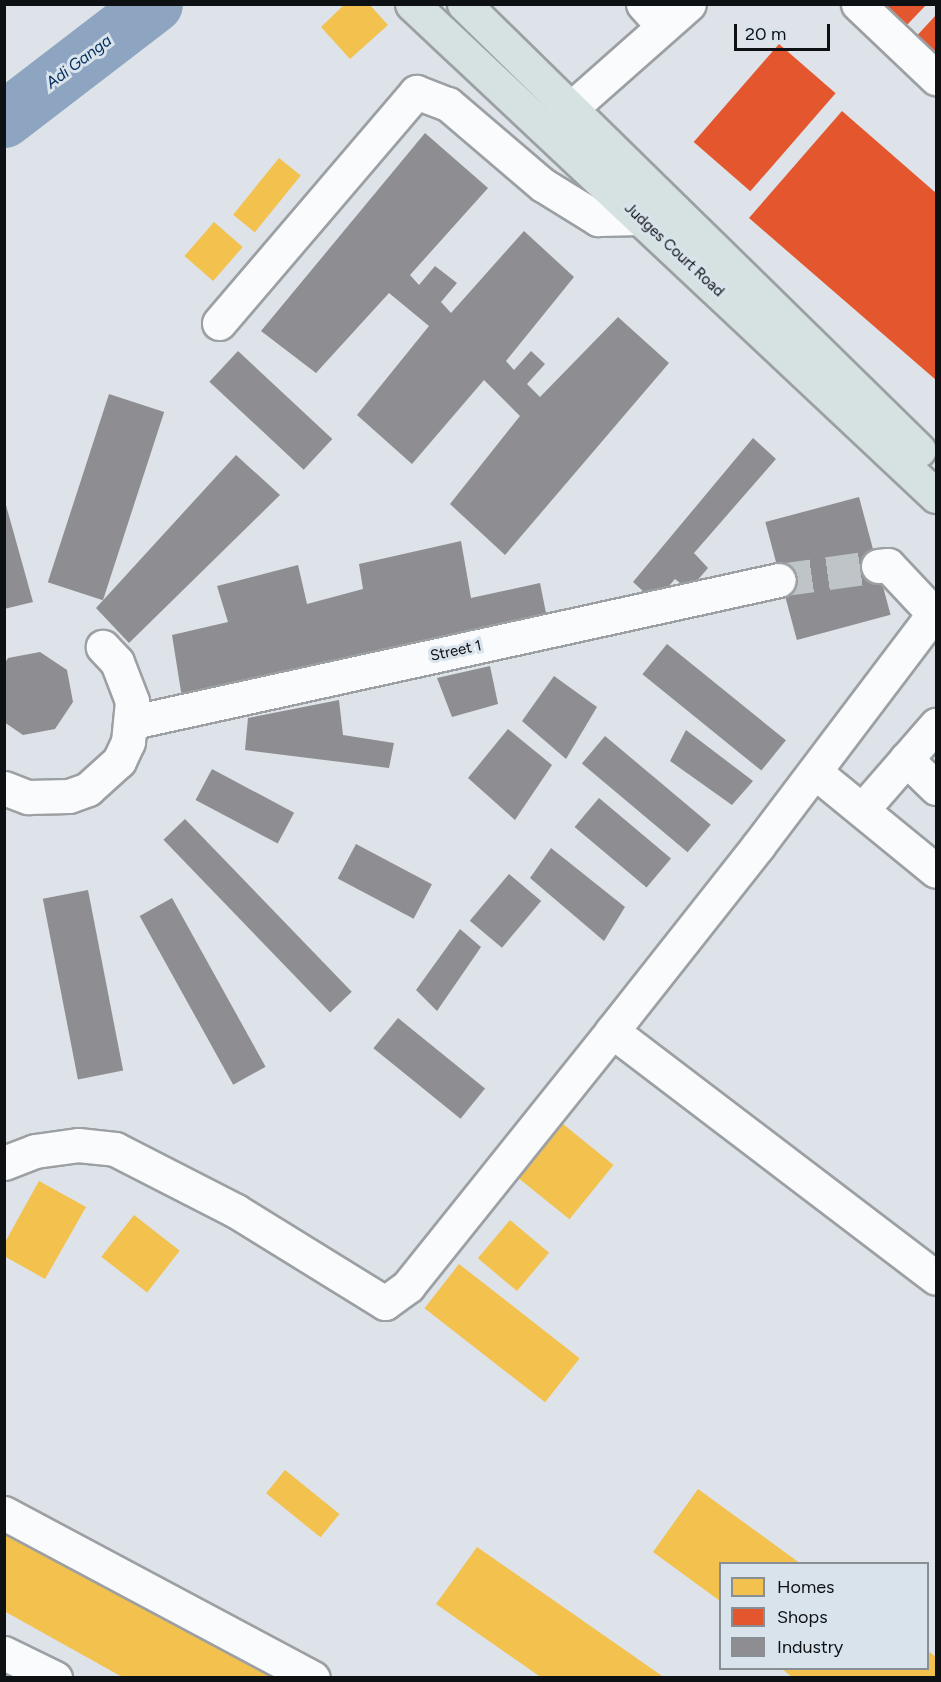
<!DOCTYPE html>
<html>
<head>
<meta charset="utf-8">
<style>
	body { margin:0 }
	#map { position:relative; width:941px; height:1682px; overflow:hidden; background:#dde3e8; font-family:Figtree,sans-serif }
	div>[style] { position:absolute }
	.homes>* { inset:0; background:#f2c14e; transform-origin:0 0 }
	.shops>* { inset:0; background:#e4572e; transform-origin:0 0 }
	.industry>* { inset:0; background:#8d8d92; transform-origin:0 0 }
	.river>* { height:57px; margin:-28.5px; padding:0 28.5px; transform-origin:28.5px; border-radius:28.5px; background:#8ea5c1 }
	.minor-tunnel>* { height:33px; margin-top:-16.5px; transform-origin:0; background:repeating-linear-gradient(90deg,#bec4c8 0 33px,transparent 0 49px) }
	.roads { filter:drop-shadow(2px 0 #9ca0a3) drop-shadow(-2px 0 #9ca0a3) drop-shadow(0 2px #9ca0a3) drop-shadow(0 -2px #9ca0a3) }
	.minor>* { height:33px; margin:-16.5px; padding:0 16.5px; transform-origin:16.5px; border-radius:16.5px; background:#fafbfc }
	.major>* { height:33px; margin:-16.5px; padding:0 16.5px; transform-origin:16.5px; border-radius:16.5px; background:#d6e1e2 }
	span { translate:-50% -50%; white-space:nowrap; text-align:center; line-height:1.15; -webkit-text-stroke:6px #d9e3ec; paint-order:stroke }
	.street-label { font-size:15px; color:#0d1113 }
	.water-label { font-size:16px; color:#002b5b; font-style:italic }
	.frame { position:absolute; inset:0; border:6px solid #0d1113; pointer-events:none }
	.legend { position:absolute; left:719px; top:1562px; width:210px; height:108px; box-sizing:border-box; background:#d9e3ec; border:2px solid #878f95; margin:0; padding:8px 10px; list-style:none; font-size:18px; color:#0d1113 }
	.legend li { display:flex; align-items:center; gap:12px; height:30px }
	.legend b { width:30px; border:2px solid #878f95 }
	.scale { position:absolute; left:734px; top:24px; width:96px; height:27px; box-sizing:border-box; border:3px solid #0d1113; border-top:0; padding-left:8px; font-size:18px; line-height:21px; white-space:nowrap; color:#0d1113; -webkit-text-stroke:4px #d9e3ec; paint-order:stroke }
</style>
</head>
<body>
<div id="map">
	<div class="homes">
		<i style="clip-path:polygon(345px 4px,369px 4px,388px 25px,350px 59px,321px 27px)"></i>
		<i style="left:279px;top:158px;width:28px;height:73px;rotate:39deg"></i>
		<i style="left:214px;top:222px;width:38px;height:45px;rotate:41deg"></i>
		<i style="left:563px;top:1124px;width:65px;height:70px;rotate:39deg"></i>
		<i style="clip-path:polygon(39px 1181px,86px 1207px,45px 1279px,4px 1256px,4px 1244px)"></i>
		<i style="left:134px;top:1215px;width:58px;height:53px;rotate:38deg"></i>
		<i style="left:510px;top:1220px;width:51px;height:50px;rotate:40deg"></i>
		<i style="left:459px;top:1264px;width:153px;height:56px;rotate:38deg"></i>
		<i style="left:285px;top:1470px;width:70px;height:30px;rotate:39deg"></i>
		<i style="clip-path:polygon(698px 1489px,801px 1564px,720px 1564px,720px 1601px,653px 1552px)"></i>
		<i style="clip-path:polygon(4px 1521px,307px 1678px,124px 1678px,4px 1611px)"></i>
		<i style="clip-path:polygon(477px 1547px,665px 1678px,542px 1678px,436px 1604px)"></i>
		<i style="clip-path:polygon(928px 1651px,936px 1657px,936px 1678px,793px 1678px,781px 1668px,928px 1668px)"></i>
	</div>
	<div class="shops">
		<i style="clip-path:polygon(881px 4px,927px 4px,905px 27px)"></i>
		<i style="clip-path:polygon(936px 15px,936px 64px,912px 41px)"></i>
		<i style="left:779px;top:44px;width:75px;height:130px;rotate:41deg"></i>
		<i style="clip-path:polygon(842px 111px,936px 193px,936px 380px,749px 218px)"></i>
	</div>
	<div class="industry">
		<i style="clip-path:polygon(425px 133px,488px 188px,410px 275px,419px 285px,435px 266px,457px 283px,441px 302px,451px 313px,524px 231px,574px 277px,506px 361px,514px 370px,531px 351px,545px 364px,527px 384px,540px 397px,618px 317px,669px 363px,505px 555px,450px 504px,520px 416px,484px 380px,412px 464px,357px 415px,429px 326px,389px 293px,316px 373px,261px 331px)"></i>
		<i style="left:238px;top:351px;width:129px;height:42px;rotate:43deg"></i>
		<i style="left:109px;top:394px;width:58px;height:198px;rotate:18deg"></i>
		<i style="clip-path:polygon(753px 438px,776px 459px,694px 553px,708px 568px,689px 590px,675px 579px,655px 602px,633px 582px)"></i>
		<i style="clip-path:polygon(236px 455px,280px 495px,129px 643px,96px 608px)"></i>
		<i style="left:859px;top:497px;width:122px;height:97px;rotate:75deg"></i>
		<i style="clip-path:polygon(4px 498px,33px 602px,4px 609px)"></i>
		<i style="clip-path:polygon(461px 541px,471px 598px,540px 583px,548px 623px,182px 698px,172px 635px,228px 622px,217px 586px,298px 565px,307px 604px,363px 589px,359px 564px)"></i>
		<i style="left:667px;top:644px;width:153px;height:39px;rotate:39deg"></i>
		<i style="clip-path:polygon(40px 652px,67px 670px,73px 702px,55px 729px,23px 735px,4px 722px,4px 664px,8px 658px)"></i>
		<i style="clip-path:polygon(490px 666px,498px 704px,452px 717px,437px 678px)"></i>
		<i style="clip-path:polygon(554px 676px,597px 707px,566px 759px,522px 721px)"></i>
		<i style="clip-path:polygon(339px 700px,343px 735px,394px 743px,389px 768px,245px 750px,248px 718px)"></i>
		<i style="clip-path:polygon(508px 729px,552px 765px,515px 820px,468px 778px)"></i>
		<i style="clip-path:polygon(686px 730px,753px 781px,732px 805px,670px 761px)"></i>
		<i style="left:605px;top:736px;width:138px;height:36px;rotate:40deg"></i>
		<i style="left:212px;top:769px;width:93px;height:35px;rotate:28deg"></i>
		<i style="left:599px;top:798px;width:94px;height:38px;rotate:40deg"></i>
		<i style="left:185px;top:819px;width:240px;height:30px;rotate:46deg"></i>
		<i style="left:356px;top:844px;width:86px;height:39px;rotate:28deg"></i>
		<i style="clip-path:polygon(551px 848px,625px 907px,604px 941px,530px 878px)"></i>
		<i style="left:509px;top:874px;width:42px;height:61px;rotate:40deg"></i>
		<i style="left:88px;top:890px;width:184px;height:46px;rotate:79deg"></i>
		<i style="left:172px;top:898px;width:193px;height:37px;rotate:61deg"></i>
		<i style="clip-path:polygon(460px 929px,481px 947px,437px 1011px,416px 990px)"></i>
		<i style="left:398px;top:1018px;width:112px;height:39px;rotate:39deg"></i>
	</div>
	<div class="river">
		<i style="left:4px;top:119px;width:189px;rotate:-37.5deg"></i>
	</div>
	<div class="minor-tunnel">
		<i style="left:779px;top:580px;width:100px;rotate:-8deg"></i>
	</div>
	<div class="roads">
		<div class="minor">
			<i style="left:643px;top:4px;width:30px;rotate:48deg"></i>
			<i style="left:858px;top:4px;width:108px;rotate:43.5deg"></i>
			<i style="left:551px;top:126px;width:184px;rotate:-41.5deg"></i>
			<i style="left:219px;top:323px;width:304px;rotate:-49.5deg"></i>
			<i style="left:416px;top:92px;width:34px;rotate:21deg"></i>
			<i style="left:448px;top:104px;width:125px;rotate:40.5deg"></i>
			<i style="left:543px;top:185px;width:65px;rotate:31.7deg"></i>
			<i style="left:598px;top:219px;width:42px;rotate:-1.4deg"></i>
			<i style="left:878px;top:566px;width:10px;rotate:-6deg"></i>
			<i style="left:888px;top:565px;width:67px;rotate:46.8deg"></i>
			<i style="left:133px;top:722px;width:661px;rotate:-12.4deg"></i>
			<i style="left:906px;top:759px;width:42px;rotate:44deg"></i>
			<i style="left:815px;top:772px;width:156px;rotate:39.3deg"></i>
			<i style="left:4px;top:788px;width:26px;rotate:21deg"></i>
			<i style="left:28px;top:797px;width:41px;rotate:-1.4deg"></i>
			<i style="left:69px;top:796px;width:20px;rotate:-20deg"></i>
			<i style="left:88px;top:789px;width:42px;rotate:-42.1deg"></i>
			<i style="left:119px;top:761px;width:21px;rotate:-65deg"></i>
			<i style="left:128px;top:742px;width:41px;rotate:-84.4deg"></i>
			<i style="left:132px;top:701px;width:42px;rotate:-111deg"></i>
			<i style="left:117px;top:662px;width:21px;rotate:-133deg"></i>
			<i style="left:862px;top:810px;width:113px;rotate:-49deg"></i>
			<i style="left:612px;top:1031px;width:407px;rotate:37.3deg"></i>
			<i style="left:4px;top:1163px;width:33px;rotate:-21deg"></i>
			<i style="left:35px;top:1151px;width:43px;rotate:-7.9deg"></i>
			<i style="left:78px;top:1145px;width:37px;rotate:6deg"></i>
			<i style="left:115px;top:1149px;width:136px;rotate:27.1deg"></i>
			<i style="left:236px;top:1211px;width:175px;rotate:31.7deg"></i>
			<i style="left:385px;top:1303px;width:29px;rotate:-36deg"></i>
			<i style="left:408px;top:1286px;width:327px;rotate:-51.3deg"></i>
			<i style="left:612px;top:1031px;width:236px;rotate:-51.7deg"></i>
			<i style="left:758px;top:846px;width:295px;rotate:-52.9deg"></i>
			<i style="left:4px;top:1513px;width:350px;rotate:28.1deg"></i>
			<i style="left:4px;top:1653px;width:57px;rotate:26.1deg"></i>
		</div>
		<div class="major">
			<i style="left:412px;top:4px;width:719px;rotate:43.2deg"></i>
			<i style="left:464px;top:4px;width:637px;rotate:44.43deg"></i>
		</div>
	</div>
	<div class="street-label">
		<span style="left:674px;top:250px;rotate:43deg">Judges Court Road</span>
		<span style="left:456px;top:651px;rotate:-12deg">Street 1</span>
	</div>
	<div class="water-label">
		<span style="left:79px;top:62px;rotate:-37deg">Adi Ganga</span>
	</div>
	<div class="frame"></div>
	<ul class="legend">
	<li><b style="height:16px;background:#f2c14e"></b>Homes</li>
	<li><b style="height:16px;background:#e4572e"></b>Shops</li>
	<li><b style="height:16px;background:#8d8d92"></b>Industry</li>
	</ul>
	<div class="scale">20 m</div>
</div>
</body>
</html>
